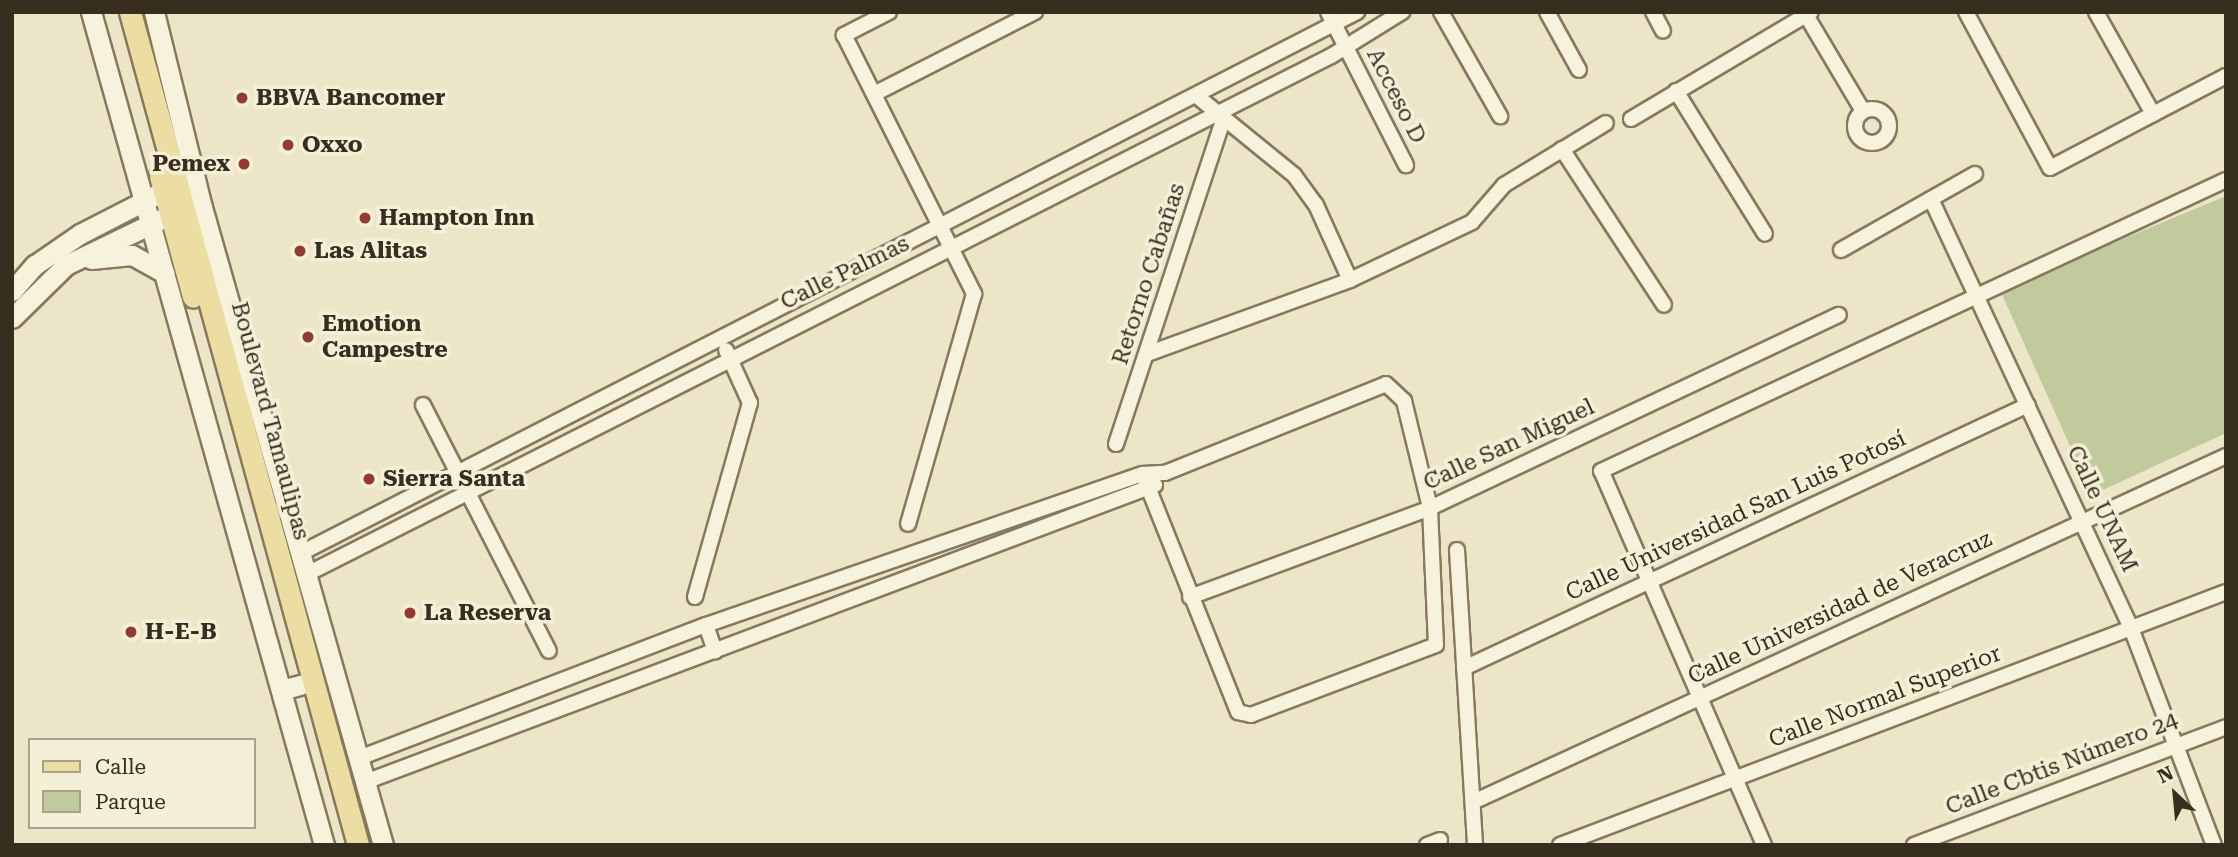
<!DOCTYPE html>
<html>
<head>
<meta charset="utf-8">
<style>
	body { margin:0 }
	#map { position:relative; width:2238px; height:857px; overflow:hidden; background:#ece5c8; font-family:"Roboto Serif",serif }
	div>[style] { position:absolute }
	.green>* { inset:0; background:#c0ca9c }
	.roads { filter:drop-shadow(2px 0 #87785e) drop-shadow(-2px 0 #87785e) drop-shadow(0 2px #87785e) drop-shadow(0 -2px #87785e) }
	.street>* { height:14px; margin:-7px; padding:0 7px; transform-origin:7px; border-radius:7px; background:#f7f2db }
	.street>.ring { margin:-7px; padding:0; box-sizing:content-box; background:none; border:14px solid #f7f2db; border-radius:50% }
	.secondary>* { height:19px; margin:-9.5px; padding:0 9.5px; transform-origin:9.5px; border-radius:9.5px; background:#f7f2db }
	.primary>* { height:21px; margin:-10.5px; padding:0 10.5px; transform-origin:10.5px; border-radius:10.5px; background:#ecdda2 }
	.dots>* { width:19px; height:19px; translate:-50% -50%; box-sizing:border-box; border:4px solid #f4efd7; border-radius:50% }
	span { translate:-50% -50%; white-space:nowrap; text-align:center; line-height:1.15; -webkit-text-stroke:7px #f4efd7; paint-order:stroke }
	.street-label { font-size:23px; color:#382e20 }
	.poi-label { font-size:23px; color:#382e20; font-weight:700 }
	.left { translate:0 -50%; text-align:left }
	.right { translate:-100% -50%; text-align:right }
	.frame { position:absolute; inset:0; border:14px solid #382e20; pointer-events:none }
	.legend { position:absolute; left:28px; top:738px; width:228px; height:91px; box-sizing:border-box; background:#f4efd7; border:2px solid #a9a28e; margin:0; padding:9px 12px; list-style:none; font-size:21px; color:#382e20 }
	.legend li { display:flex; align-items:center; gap:14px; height:35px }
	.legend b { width:35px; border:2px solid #a9a28e }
	.north { position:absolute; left:2140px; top:759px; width:70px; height:70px; -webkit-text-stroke:5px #f4efd7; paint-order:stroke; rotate:334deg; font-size:19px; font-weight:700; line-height:28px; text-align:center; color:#382e20 }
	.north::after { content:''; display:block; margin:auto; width:24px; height:32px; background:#382e20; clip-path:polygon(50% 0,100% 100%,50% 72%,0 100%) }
</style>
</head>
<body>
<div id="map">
	<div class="green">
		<i style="clip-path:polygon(2226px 196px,2226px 433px,2092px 495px,2000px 290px)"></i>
	</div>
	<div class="roads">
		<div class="street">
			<i style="left:889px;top:12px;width:51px;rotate:152.9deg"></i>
			<i style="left:844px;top:35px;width:290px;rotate:63.3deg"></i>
			<i style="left:974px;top:294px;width:239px;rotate:106deg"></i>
			<i style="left:1328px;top:12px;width:172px;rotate:63deg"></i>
			<i style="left:1441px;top:12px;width:120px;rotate:60.4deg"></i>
			<i style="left:1547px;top:12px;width:66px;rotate:61.1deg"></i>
			<i style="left:1653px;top:12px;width:21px;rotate:62deg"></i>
			<i style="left:1966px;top:12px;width:177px;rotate:61.7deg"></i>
			<i style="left:2050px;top:168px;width:199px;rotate:-27.6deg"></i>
			<i style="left:2096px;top:12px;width:117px;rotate:60.8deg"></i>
			<i style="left:1806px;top:15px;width:112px;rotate:59.3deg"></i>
			<i style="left:1676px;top:91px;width:168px;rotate:58.1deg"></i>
			<i style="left:874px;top:94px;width:181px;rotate:-27deg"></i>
			<i style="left:1198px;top:97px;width:124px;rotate:39.1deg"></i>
			<i style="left:1294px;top:175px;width:37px;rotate:54deg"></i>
			<i style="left:1316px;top:205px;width:82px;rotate:65.6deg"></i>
			<i class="ring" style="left:1855px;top:109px;width:20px;height:20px"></i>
			<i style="left:1631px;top:119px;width:209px;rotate:-30.7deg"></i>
			<i style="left:1562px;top:149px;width:186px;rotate:56.8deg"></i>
			<i style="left:1931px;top:199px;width:473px;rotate:65deg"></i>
			<i style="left:2131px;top:628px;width:232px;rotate:69.1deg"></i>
			<i style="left:1841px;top:250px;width:154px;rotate:-29.6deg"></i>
			<i style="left:1147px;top:354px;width:216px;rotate:-20deg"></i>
			<i style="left:1350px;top:280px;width:135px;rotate:-25.4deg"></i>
			<i style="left:1472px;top:222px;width:49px;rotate:-49.1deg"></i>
			<i style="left:1504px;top:185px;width:119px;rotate:-31.3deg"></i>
			<i style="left:423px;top:405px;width:276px;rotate:62.9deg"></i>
			<i style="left:1116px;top:444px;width:343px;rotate:-71.7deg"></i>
			<i style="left:1457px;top:550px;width:296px;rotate:86.5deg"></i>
			<i style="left:301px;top:553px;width:1187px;rotate:-27.13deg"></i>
			<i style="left:307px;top:574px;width:1148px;rotate:-26.83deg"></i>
			<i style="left:1331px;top:56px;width:84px;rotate:-31.8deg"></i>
			<i style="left:695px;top:597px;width:202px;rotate:-74.2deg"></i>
			<i style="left:750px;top:403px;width:58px;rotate:-114.4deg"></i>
			<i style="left:1190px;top:597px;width:256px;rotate:-20.3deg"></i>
			<i style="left:1430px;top:508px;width:452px;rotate:-25.3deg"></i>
			<i style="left:706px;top:625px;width:28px;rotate:71deg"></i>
			<i style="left:1464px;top:668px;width:622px;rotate:-25deg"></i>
			<i style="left:359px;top:758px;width:372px;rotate:-21deg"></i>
			<i style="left:706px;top:625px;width:462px;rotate:-19.1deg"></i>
			<i style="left:1143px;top:474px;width:22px;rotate:-3deg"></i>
			<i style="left:1165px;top:473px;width:238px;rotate:-21.9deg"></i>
			<i style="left:1386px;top:384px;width:25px;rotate:43deg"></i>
			<i style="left:1404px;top:401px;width:110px;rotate:76.3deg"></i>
			<i style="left:1430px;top:508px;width:137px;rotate:87.5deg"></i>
			<i style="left:1436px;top:645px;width:198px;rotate:159.3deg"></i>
			<i style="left:1251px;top:715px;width:13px;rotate:-167deg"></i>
			<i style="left:1238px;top:712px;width:256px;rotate:-111.8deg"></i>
			<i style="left:365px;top:782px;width:844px;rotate:-20.6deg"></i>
			<i style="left:1473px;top:802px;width:829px;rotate:-24.68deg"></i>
			<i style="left:1427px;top:845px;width:14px;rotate:-21deg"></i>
			<i style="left:1560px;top:845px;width:712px;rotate:-20.8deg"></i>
			<i style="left:1764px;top:845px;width:408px;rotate:-113.5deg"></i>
			<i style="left:1601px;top:471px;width:689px;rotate:-24.97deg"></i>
			<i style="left:1914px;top:845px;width:334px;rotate:-20.7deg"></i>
		</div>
		<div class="secondary">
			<i style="left:91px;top:12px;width:865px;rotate:74.37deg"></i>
			<i style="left:154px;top:12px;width:201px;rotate:76.2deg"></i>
			<i style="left:202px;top:207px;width:663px;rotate:74.16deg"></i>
			<i style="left:91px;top:259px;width:41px;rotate:-5.6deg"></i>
			<i style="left:132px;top:255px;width:37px;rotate:29deg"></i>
			<i style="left:12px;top:291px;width:35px;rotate:-49deg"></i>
			<i style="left:35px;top:265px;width:55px;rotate:-34.6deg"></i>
			<i style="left:80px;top:234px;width:85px;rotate:-27.2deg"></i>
			<i style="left:12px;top:318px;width:76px;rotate:-44.5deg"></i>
			<i style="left:66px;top:265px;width:106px;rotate:-25.8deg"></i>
			<i style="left:281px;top:690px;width:20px;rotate:-15deg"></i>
		</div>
		<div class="primary">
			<i style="left:130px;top:12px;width:864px;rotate:74.69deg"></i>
			<i style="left:160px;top:176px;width:125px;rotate:74.7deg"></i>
		</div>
	</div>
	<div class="dots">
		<i style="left:242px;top:98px;background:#933b31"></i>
		<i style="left:288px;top:145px;background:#933b31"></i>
		<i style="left:244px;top:164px;background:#933b31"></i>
		<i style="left:365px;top:218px;background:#933b31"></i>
		<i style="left:300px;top:251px;background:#933b31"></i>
		<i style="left:308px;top:337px;background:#933b31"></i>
		<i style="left:369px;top:479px;background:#933b31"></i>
		<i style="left:410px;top:613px;background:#933b31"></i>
		<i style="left:131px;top:632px;background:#933b31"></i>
	</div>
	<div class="street-label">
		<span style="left:1396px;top:96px;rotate:63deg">Acceso D</span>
		<span style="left:845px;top:273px;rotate:-26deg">Calle Palmas</span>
		<span style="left:1149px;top:274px;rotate:-72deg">Retorno Cabañas</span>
		<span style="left:270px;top:421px;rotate:75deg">Boulevard Tamaulipas</span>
		<span style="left:1509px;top:445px;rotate:-25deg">Calle San Miguel</span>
		<span style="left:2102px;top:509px;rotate:65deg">Calle UNAM</span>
		<span style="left:1736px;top:516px;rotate:-25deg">Calle Universidad San Luis Potosí</span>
		<span style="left:1840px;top:608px;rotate:-25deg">Calle Universidad de Veracruz</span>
		<span style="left:1885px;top:697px;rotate:-21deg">Calle Normal Superior</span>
		<span style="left:2062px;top:764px;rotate:-21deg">Calle Cbtis Número 24</span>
	</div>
	<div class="poi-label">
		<span class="left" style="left:256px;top:98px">BBVA Bancomer</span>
		<span class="left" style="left:302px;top:145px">Oxxo</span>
		<span class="right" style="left:230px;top:164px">Pemex</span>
		<span class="left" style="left:379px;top:218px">Hampton Inn</span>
		<span class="left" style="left:314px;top:251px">Las Alitas</span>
		<span class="left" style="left:322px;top:337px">Emotion<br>Campestre</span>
		<span class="left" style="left:383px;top:479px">Sierra Santa</span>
		<span class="left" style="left:424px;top:613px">La Reserva</span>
		<span class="left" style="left:145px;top:632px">H-E-B</span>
	</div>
	<div class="frame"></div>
	<ul class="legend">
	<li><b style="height:9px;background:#ecdda2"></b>Calle</li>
	<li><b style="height:19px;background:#c0ca9c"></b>Parque</li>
	</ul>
	<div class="north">N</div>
</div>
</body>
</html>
